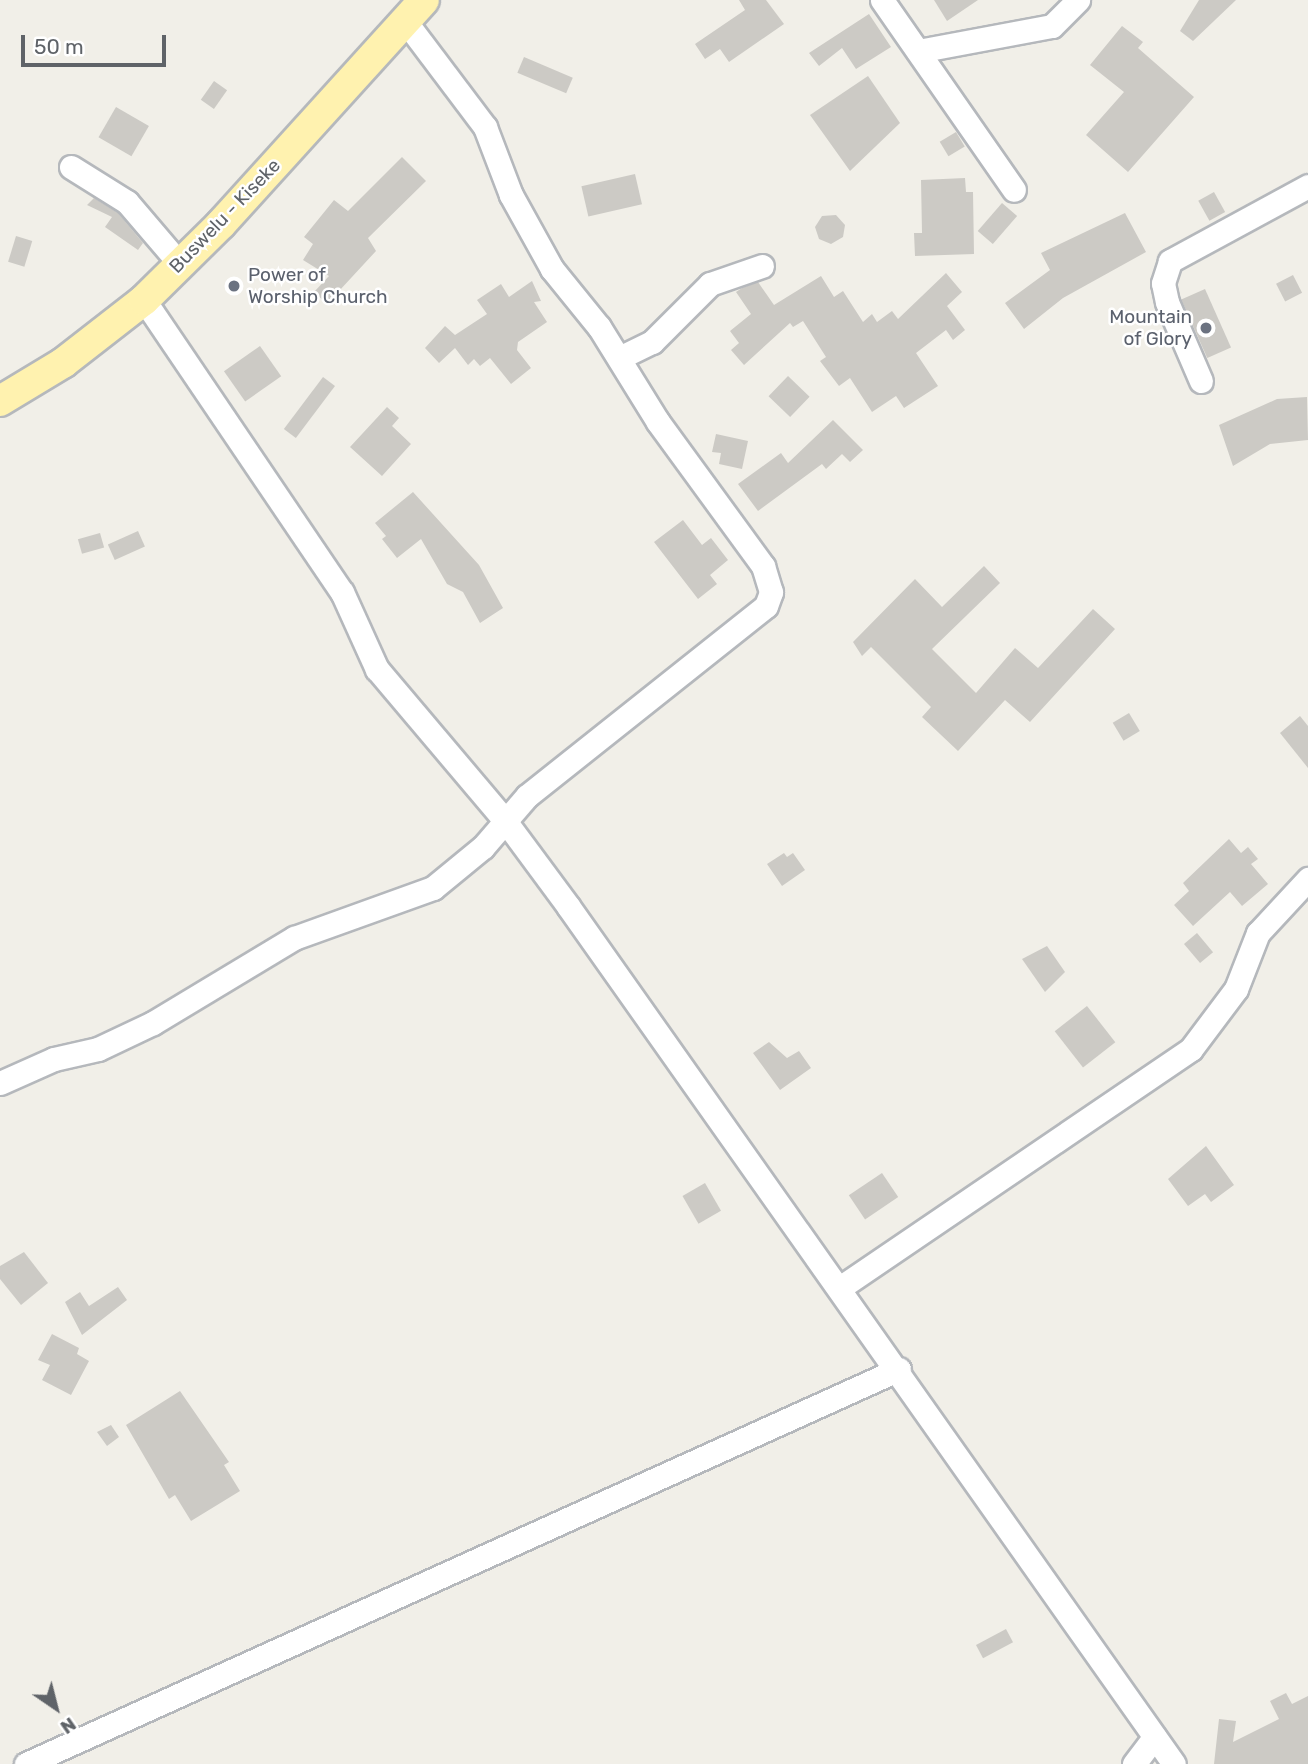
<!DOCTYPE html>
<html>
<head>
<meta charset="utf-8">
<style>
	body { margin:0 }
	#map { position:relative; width:1308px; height:1764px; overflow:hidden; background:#f1efe8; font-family:Rubik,sans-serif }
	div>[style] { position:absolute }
	.building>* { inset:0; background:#cccac5; transform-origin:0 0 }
	.roads { filter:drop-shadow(2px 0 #b5b8bc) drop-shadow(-2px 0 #b5b8bc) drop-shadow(0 2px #b5b8bc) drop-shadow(0 -2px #b5b8bc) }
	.minor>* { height:23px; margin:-11.5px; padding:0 11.5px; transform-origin:11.5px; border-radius:11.5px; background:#fff }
	.major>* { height:30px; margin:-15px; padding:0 15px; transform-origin:15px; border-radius:15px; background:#fff2af }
	.dots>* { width:19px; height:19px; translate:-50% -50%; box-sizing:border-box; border:4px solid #fff; border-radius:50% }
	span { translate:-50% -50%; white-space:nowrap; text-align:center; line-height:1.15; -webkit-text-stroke:5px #fff; paint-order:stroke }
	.street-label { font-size:19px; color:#5f6368 }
	.worship-label { font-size:19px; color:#5b616d }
	.left { translate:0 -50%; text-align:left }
	.right { translate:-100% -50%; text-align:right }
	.north { position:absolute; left:21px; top:1673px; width:70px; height:70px; -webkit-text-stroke:5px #fff; paint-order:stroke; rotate:145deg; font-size:19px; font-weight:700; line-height:28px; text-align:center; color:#5f6368 }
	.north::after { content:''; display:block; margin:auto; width:24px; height:32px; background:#5f6368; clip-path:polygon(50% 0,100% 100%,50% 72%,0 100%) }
	.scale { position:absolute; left:21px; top:35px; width:145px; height:32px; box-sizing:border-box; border:4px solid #5f6368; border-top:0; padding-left:9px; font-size:21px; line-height:24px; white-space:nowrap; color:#5f6368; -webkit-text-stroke:5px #fff; paint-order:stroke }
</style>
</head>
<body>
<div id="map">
	<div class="building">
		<i style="clip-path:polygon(739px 0,766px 0,784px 24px,729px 62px,720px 49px,705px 59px,695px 44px,745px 10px)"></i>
		<i style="clip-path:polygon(934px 0,978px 0,947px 21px)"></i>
		<i style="clip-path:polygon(1199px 0,1236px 0,1193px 41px,1180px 31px)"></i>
		<i style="clip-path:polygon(869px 14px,891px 47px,856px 69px,842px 48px,819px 66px,809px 53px)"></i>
		<i style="clip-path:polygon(1122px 26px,1143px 42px,1138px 48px,1194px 97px,1128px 172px,1086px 135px,1124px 92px,1090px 65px)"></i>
		<i style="left:524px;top:57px;width:53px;height:17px;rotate:23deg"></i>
		<i style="clip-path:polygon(868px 76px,900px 123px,850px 171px,810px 115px)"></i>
		<i style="left:214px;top:81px;width:16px;height:23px;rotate:35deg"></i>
		<i style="left:116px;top:107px;width:38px;height:35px;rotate:30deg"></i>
		<i style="left:956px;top:132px;width:17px;height:19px;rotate:59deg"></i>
		<i style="clip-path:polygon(402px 157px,426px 181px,368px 238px,376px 251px,327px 304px,314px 292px,329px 276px,303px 260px,313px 244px,304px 237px,334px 200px,348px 211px)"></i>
		<i style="left:635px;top:174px;width:31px;height:55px;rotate:77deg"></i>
		<i style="clip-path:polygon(965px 178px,966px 192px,973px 192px,974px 254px,915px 256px,914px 233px,922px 233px,921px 180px)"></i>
		<i style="left:1214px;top:192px;width:23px;height:18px;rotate:61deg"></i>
		<i style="clip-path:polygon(94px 198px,118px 213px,143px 243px,138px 250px,105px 227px,112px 217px,87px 205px)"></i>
		<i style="left:1002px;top:203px;width:20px;height:37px;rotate:41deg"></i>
		<i style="clip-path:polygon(1125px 213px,1146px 252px,1063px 298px,1024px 329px,1005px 303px,1050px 270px,1041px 253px)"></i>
		<i style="clip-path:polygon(836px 215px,845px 225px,843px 237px,831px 244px,819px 239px,815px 227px,822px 216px)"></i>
		<i style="left:16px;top:236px;width:17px;height:27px;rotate:17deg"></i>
		<i style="clip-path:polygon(946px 273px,962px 292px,947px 306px,965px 330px,953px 340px,946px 330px,916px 353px,938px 386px,904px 408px,896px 396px,872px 412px,850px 378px,839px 386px,820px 361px,826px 357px,803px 321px,793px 327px,790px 323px,744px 365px,731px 350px,739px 343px,730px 331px,751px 314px,736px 292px,742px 288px,758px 282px,774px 305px,821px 276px,834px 297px,843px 291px,863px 322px,872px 314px,877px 322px,892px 311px,898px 319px)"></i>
		<i style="left:1293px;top:275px;width:20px;height:19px;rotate:63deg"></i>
		<i style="clip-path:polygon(532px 281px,541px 301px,534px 302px,547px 322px,518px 342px,517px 350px,531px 368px,511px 384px,490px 358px,480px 366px,474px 359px,468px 365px,455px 348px,439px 363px,425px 348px,445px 326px,455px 335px,487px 314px,477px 300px,501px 284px,509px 297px)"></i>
		<i style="left:1205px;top:289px;width:64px;height:26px;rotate:66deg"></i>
		<i style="left:260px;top:346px;width:37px;height:44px;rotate:55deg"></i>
		<i style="left:788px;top:376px;width:30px;height:28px;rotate:44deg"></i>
		<i style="left:323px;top:377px;width:15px;height:65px;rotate:37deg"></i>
		<i style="clip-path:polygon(1307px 397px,1308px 440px,1270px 444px,1233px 466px,1219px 425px,1277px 399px)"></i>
		<i style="clip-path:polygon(387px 407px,399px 418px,392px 426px,411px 444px,382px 476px,350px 447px)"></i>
		<i style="clip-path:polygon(833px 420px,863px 450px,850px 462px,842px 454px,826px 469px,822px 464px,758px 511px,738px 484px,781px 453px,788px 463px)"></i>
		<i style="clip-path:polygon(716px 434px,748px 441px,742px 469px,719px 464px,721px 453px,712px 452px)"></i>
		<i style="clip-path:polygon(413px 492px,479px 565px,503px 608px,480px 623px,463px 592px,447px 584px,421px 539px,397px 558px,382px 539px,386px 536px,375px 523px)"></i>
		<i style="clip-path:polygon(683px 520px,702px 545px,711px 538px,728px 560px,710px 575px,717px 584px,698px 599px,654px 542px)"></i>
		<i style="left:138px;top:531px;width:17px;height:33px;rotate:66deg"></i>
		<i style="left:100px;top:533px;width:15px;height:23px;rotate:74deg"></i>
		<i style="clip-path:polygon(984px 566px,1000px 583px,932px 649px,976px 693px,1015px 648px,1038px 668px,1093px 609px,1115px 629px,1030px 722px,1005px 700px,958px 751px,922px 717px,931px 707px,871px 647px,862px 656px,853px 642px,915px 579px,942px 607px)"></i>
		<i style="left:1129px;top:713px;width:21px;height:19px;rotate:59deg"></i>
		<i style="clip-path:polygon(1300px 716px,1308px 726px,1308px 768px,1280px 733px)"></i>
		<i style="clip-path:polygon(1229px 839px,1241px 853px,1248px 847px,1258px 859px,1251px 864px,1268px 884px,1242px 906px,1230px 892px,1193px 926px,1174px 905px,1189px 891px,1183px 883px)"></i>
		<i style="clip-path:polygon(784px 853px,787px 857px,793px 853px,805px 870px,782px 886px,767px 864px)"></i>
		<i style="left:1197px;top:933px;width:25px;height:17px;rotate:50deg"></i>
		<i style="clip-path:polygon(1047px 946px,1065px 972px,1045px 992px,1022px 959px)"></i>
		<i style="left:1087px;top:1006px;width:46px;height:41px;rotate:52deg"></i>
		<i style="clip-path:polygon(769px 1042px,787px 1058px,799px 1051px,811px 1068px,780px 1090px,753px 1053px)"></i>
		<i style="clip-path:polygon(1206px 1146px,1234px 1185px,1211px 1202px,1205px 1194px,1188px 1206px,1168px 1179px)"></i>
		<i style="left:882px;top:1173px;width:29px;height:40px;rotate:56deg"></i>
		<i style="left:705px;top:1183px;width:32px;height:26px;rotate:60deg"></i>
		<i style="clip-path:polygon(24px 1252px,48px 1283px,21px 1305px,0 1279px,0 1266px)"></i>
		<i style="clip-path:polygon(118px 1287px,127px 1300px,82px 1335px,65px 1302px,80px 1292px,89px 1306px)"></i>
		<i style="clip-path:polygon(52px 1334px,79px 1348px,77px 1354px,89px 1361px,71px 1395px,42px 1380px,50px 1365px,38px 1360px)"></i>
		<i style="clip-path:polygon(180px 1391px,229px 1462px,224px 1465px,240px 1491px,191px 1521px,175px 1495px,169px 1499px,126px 1425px)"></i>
		<i style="clip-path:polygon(111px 1425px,119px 1437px,107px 1446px,97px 1432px)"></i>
		<i style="left:1006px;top:1629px;width:15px;height:34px;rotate:62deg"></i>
		<i style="clip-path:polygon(1286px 1693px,1292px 1704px,1308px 1696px,1308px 1764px,1214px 1764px,1219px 1719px,1236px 1721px,1233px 1742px,1279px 1719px,1270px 1701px)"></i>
	</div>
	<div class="roads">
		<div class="minor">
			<i style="left:882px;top:0;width:231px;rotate:55.2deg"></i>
			<i style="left:918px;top:51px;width:136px;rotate:-10.6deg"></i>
			<i style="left:1052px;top:26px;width:37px;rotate:-45deg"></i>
			<i style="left:71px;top:167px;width:66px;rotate:32deg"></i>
			<i style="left:127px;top:202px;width:82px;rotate:49.5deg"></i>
			<i style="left:144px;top:300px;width:353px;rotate:55.9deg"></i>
			<i style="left:342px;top:592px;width:85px;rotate:65.6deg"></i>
			<i style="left:377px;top:669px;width:195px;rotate:49.8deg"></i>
			<i style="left:503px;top:818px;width:109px;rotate:53.5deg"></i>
			<i style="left:568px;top:906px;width:1050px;rotate:54.77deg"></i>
			<i style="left:619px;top:358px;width:37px;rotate:-26deg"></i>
			<i style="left:652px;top:342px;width:82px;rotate:-45deg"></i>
			<i style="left:710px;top:284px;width:55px;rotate:-19.1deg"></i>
			<i style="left:1201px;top:381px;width:86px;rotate:-113.3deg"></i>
			<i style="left:1167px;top:302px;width:19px;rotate:-102deg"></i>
			<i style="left:1163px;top:283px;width:23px;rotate:-72deg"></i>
			<i style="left:1170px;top:261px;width:157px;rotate:-28.5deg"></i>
			<i style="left:0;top:1083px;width:59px;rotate:-24deg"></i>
			<i style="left:54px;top:1059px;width:45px;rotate:-12.8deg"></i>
			<i style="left:98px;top:1049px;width:61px;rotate:-25.3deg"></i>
			<i style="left:153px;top:1023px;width:165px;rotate:-31.1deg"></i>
			<i style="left:294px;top:938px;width:148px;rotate:-19.8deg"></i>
			<i style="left:433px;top:888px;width:65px;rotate:-39.4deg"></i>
			<i style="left:483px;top:847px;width:67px;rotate:-49.2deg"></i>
			<i style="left:527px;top:796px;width:305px;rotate:-38.5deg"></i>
			<i style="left:766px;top:606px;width:15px;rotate:-70deg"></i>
			<i style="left:771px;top:592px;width:27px;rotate:-107deg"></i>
			<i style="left:763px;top:566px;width:178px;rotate:-126.1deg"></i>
			<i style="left:658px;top:422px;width:112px;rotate:-121.8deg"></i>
			<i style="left:599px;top:327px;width:75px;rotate:-129deg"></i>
			<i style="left:552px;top:269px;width:85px;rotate:-119deg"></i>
			<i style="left:511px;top:195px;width:73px;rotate:-110.9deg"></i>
			<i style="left:485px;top:127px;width:133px;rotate:-127deg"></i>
			<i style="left:841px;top:1287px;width:423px;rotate:-34.2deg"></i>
			<i style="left:1191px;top:1049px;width:75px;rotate:-53.1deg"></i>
			<i style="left:1236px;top:989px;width:60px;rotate:-68.6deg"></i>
			<i style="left:1258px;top:933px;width:74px;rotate:-47.2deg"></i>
			<i style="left:26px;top:1764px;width:958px;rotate:-24.34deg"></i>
			<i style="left:1134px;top:1764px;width:34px;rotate:-53deg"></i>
		</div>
		<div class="major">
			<i style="left:0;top:401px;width:74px;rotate:-31.1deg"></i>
			<i style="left:63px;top:363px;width:103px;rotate:-37.9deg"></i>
			<i style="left:144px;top:300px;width:108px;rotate:-44.6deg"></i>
			<i style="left:221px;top:224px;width:302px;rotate:-47.8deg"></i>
		</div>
	</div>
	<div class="dots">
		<i style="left:234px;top:286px;background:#6b7280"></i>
		<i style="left:1206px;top:328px;background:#6b7280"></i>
	</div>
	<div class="street-label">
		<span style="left:225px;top:216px;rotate:-46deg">Buswelu - Kiseke</span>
	</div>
	<div class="worship-label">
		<span class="left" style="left:248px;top:286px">Power of<br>Worship Church</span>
		<span class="right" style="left:1192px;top:328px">Mountain<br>of Glory</span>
	</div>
	<div class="north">N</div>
	<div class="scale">50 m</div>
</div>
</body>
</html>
